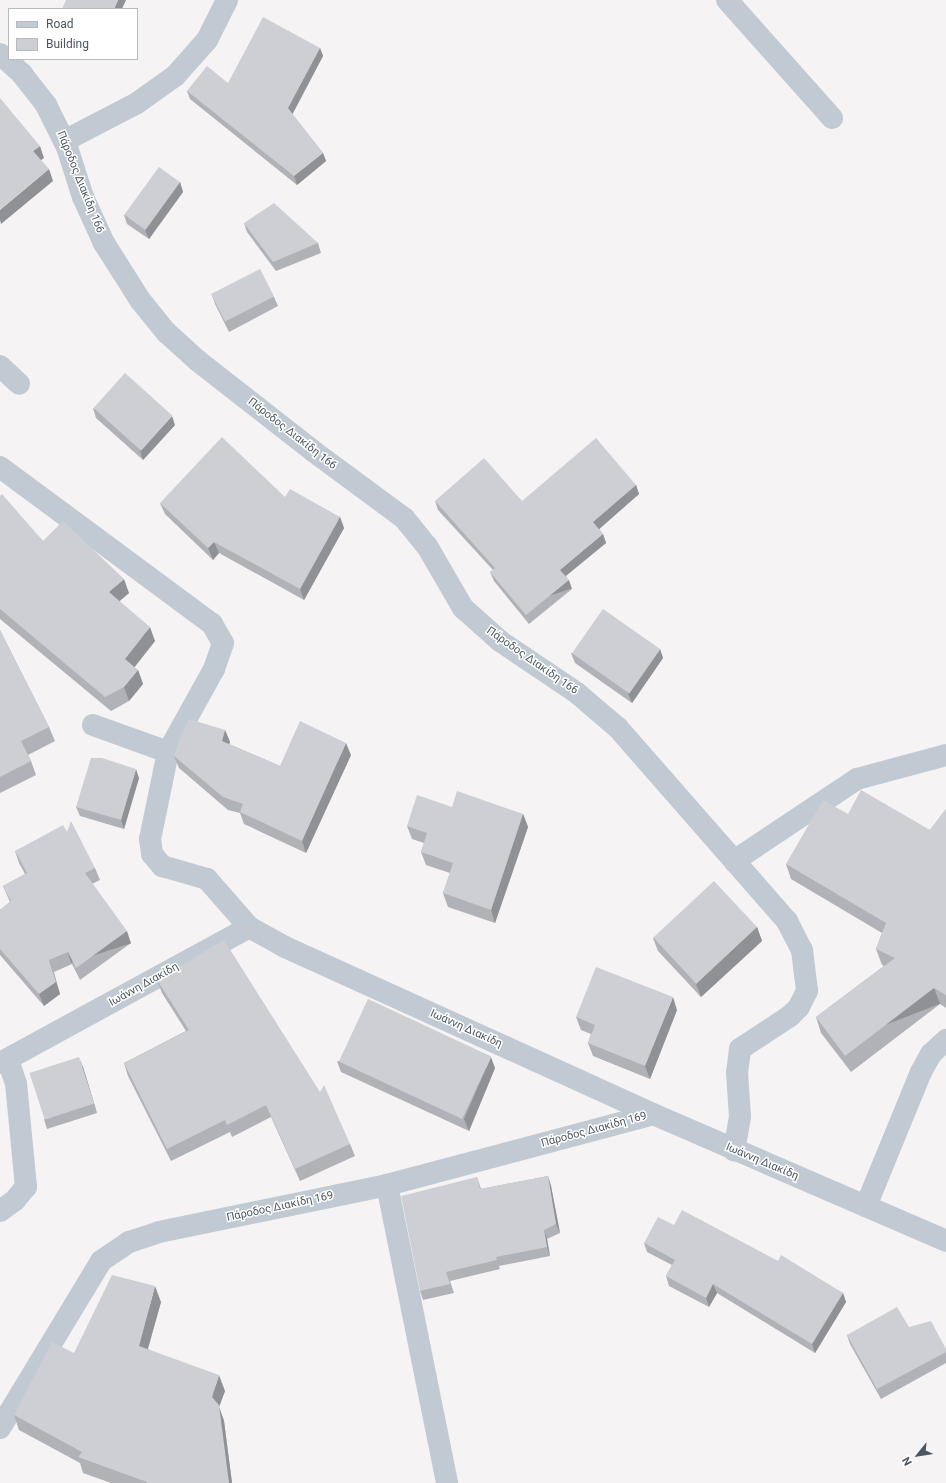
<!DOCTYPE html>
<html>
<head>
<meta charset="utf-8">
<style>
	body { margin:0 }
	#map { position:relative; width:946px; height:1483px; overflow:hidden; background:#f5f3f3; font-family:Roboto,sans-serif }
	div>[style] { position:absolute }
	.minor>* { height:22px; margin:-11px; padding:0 11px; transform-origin:11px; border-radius:11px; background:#c1cad2 }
	.wall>* { inset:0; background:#b0b2b7 }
	.shaded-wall>* { inset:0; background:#909195; transform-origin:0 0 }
	.building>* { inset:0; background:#cdcfd5; transform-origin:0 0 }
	span { translate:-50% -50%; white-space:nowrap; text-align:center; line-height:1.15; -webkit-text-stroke:3px #fff; paint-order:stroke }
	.street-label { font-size:11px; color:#4a5661 }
	.legend { position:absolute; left:8px; top:8px; width:130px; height:52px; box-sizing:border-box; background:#fff; border:1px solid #b7bbc0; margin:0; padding:5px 7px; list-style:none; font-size:12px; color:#4a5661 }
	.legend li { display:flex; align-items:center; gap:8px; height:20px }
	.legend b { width:20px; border:1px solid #b7bbc0 }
	.north { position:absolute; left:898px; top:1435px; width:40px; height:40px; -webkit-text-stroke:3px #fff; paint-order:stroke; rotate:240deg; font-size:11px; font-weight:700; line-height:16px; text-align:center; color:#4a5661 }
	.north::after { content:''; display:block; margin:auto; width:14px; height:18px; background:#4a5661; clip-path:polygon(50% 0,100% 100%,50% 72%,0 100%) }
</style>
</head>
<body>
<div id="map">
	<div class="minor">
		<i style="left:727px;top:0;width:158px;rotate:48.3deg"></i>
		<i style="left:0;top:54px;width:30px;rotate:42deg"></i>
		<i style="left:22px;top:74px;width:39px;rotate:52deg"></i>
		<i style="left:46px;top:105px;width:47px;rotate:63.4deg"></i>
		<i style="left:67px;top:147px;width:52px;rotate:72.3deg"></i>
		<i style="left:83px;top:197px;width:51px;rotate:65.5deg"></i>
		<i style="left:104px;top:243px;width:67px;rotate:57.7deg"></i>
		<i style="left:140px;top:300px;width:41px;rotate:50.9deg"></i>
		<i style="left:166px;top:332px;width:43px;rotate:42.2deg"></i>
		<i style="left:198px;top:361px;width:146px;rotate:38deg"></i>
		<i style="left:313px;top:451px;width:113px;rotate:36.4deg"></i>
		<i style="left:404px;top:518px;width:36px;rotate:51deg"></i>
		<i style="left:427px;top:546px;width:72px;rotate:59.9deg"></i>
		<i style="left:463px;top:608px;width:50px;rotate:41.7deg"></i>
		<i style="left:500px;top:641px;width:93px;rotate:34deg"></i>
		<i style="left:577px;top:693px;width:54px;rotate:40.5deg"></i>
		<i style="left:618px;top:728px;width:257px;rotate:48.8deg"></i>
		<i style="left:787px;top:921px;width:33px;rotate:63deg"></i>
		<i style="left:802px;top:950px;width:41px;rotate:83deg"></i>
		<i style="left:807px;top:991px;width:18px;rotate:117deg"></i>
		<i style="left:799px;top:1007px;width:13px;rotate:135deg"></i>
		<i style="left:790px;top:1016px;width:60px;rotate:146.6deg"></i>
		<i style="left:740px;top:1049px;width:23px;rotate:97deg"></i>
		<i style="left:737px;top:1072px;width:45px;rotate:86.2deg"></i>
		<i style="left:740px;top:1117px;width:34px;rotate:100deg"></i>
		<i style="left:64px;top:141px;width:82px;rotate:-27.5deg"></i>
		<i style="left:137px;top:103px;width:47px;rotate:-35.4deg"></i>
		<i style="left:175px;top:76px;width:48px;rotate:-48.4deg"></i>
		<i style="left:207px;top:40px;width:45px;rotate:-63.4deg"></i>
		<i style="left:0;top:366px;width:26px;rotate:43deg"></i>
		<i style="left:0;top:467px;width:264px;rotate:36.5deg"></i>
		<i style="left:212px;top:624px;width:22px;rotate:60deg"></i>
		<i style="left:223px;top:643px;width:28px;rotate:109deg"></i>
		<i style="left:214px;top:669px;width:95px;rotate:119deg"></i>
		<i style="left:168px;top:752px;width:89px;rotate:101.7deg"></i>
		<i style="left:150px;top:839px;width:15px;rotate:82deg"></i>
		<i style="left:152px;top:854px;width:16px;rotate:50deg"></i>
		<i style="left:162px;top:866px;width:47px;rotate:16.1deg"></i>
		<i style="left:207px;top:879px;width:64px;rotate:48.8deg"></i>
		<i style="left:93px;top:725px;width:80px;rotate:19.8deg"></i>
		<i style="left:734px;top:861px;width:148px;rotate:-33.7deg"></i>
		<i style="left:857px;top:779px;width:92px;rotate:-15.1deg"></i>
		<i style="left:0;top:1063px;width:284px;rotate:-28.6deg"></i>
		<i style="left:249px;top:927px;width:41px;rotate:29.1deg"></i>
		<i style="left:285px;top:947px;width:404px;rotate:24.4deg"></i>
		<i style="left:653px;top:1114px;width:319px;rotate:23.4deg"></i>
		<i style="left:387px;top:1185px;width:304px;rotate:78.6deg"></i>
		<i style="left:866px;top:1206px;width:145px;rotate:-67.7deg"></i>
		<i style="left:921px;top:1072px;width:21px;rotate:-61deg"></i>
		<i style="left:931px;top:1054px;width:21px;rotate:-43deg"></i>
		<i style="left:0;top:1211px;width:19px;rotate:-36deg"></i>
		<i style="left:15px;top:1200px;width:17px;rotate:-50deg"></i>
		<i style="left:26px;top:1187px;width:103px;rotate:-95.5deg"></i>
		<i style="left:16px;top:1084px;width:25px;rotate:-108deg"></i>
		<i style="left:0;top:1428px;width:195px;rotate:-58.8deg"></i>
		<i style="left:101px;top:1261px;width:34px;rotate:-34deg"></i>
		<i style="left:129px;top:1242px;width:32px;rotate:-18deg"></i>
		<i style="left:159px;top:1232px;width:233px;rotate:-11.6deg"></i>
		<i style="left:387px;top:1185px;width:275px;rotate:-14.9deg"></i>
	</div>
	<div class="wall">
		<i style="clip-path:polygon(320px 48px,323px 56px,292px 114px,323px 153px,326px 161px,297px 185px,190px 99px,187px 91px,228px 83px)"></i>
		<i style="clip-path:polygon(180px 182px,183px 192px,149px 239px,127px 224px,124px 215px)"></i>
		<i style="clip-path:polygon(244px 223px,318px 243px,321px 253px,276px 271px,247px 232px)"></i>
		<i style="clip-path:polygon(212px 295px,274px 297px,278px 306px,229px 332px,215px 304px)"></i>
		<i style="clip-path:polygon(93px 408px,175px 425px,143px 460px,96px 418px)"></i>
		<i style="clip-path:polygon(636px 485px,639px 494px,599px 529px,603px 534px,606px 543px,566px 576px,572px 589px,529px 624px,494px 581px,490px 572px,493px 570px,438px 510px,435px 501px,522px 501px)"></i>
		<i style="clip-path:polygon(0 496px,43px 541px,129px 593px,119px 601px,155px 641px,134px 667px,138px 670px,143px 684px,129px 701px,111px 711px,0 619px)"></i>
		<i style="clip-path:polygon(285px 497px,340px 517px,344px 528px,304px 600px,219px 553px,213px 560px,165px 514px,160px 503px)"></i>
		<i style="clip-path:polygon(0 630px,49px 727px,55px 741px,28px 755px,31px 761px,36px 775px,0 793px)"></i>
		<i style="clip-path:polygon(660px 649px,663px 658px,632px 703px,575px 663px,571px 653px)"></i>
		<i style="clip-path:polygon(225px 730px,230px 742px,229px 744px,280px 766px,351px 755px,306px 853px,244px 824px,240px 813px,228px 810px,179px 768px,174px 756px)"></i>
		<i style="clip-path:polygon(139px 778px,124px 829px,80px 816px,76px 807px)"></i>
		<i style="clip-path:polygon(452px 807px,523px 814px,528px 827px,495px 923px,448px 907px,443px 893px,450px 873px,426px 865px,421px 852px,424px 843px,412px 839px,407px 826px)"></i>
		<i style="clip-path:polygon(946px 809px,946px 1008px,940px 1004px,851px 1072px,821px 1033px,816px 1017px,884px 966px,882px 965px,876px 949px,882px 933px,791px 879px,786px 864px,848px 814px,930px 830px)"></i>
		<i style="clip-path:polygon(67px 832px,95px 868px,100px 880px,92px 884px,131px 943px,80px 980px,72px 964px,54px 972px,60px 994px,44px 1006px,0 955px,0 910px,10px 902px,3px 886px,25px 874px,19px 863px,15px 851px)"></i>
		<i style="clip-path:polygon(757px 927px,762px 941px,701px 997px,658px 951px,653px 938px)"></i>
		<i style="clip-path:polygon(157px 980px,350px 1144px,355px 1156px,300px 1181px,271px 1117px,232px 1137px,230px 1132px,171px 1161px,128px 1076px,124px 1063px,186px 1031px,162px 993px)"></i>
		<i style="clip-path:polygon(677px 1010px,650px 1079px,593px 1056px,588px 1043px,591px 1034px,581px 1030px,576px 1017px)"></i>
		<i style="clip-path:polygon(337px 1061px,495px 1068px,469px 1131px,341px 1072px)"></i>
		<i style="clip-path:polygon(83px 1067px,97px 1113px,47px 1129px,44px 1119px)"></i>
		<i style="clip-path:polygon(548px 1176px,551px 1186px,560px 1233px,547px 1239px,550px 1256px,499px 1266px,500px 1269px,450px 1281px,454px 1293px,423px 1300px,420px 1291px,477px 1177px,481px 1189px)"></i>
		<i style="clip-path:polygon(674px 1225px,778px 1261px,843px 1293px,846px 1302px,815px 1353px,717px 1293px,709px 1307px,669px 1286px,666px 1276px,672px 1265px,647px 1252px,644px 1243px)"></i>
		<i style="clip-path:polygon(161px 1302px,148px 1349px,225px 1391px,219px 1407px,224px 1421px,232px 1483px,111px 1483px,83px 1473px,80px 1463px,19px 1430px,14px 1415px,74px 1353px)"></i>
		<i style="clip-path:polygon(909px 1327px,946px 1349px,946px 1363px,881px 1399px,850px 1344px,847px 1335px)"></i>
	</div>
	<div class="shaded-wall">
		<i style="clip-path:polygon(118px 0,126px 0,122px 9px,114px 9px)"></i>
		<i style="clip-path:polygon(320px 48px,323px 56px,291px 117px,288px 108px)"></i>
		<i style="clip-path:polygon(40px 146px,44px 158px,37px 163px,33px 151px)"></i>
		<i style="clip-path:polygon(323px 153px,326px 161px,297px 185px,294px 176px)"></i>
		<i style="clip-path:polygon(49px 169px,53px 181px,1px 224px,0 220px,0 210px)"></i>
		<i style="clip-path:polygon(180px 182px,183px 192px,149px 239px,145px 230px)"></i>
		<i style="clip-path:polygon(172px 416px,175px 425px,143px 460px,140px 451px)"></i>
		<i style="clip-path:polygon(636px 485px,639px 494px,597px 531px,593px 522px)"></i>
		<i style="clip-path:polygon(340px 517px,344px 528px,304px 600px,300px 589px)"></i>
		<i style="clip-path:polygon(603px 534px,606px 543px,563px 578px,560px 570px)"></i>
		<i style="clip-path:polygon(214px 542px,219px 553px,213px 560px,208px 548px)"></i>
		<i style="clip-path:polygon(124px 579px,129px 593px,114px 606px,109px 592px)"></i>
		<i style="left:569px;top:580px;width:9px;height:55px;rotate:72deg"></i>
		<i style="clip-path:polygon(150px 627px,155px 641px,130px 673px,125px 659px)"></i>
		<i style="clip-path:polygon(660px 649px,663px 658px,632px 703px,628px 694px)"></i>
		<i style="clip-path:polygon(138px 670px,143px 684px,129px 701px,124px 687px)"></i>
		<i style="clip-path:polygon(225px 730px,230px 742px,226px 753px,222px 741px)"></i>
		<i style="clip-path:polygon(346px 743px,351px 755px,306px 853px,302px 841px)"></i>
		<i style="clip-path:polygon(136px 769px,139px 778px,124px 829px,121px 820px)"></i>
		<i style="clip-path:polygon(523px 814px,528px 827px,495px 923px,491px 910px)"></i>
		<i style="clip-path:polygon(757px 927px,762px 941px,701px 997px,696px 984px)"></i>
		<i style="left:127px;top:931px;width:13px;height:63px;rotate:72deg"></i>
		<i style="clip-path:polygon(49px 960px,60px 994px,44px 1006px,39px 994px)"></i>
		<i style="left:934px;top:988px;width:17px;height:112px;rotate:69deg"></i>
		<i style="clip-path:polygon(673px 997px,677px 1010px,650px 1079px,645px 1066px)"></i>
		<i style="clip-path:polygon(79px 1057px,83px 1067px,97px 1113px,94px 1104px)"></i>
		<i style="clip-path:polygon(491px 1057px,495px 1068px,469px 1131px,464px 1119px)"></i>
		<i style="clip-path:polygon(548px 1176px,551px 1186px,560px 1233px,556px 1224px)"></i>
		<i style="clip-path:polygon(544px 1230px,547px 1239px,550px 1256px,547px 1247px)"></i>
		<i style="clip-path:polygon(713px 1284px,717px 1293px,709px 1307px,706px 1298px)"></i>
		<i style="clip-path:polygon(155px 1286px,161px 1302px,144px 1362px,139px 1346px)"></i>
		<i style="clip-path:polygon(843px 1293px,846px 1302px,815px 1353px,812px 1344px)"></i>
		<i style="clip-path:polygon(219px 1375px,225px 1391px,219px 1407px,224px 1421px,232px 1483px,229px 1483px,212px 1397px)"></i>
	</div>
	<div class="building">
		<i style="clip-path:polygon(66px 0,118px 0,114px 9px,62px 9px)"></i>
		<i style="clip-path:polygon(263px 17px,320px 48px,288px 108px,323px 153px,294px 176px,187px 91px,207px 66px,228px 83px)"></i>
		<i style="clip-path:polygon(0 98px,40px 146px,33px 151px,49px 169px,0 210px)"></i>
		<i style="left:159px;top:167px;width:26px;height:59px;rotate:36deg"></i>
		<i style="clip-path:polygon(274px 203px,318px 243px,273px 262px,244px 223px)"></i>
		<i style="left:260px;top:269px;width:31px;height:55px;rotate:63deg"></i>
		<i style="left:125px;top:373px;width:64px;height:47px;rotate:42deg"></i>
		<i style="clip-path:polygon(222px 437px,285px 497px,290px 489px,340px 517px,300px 589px,214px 542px,208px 548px,160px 503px)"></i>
		<i style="clip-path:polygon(596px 438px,636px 485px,593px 522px,603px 534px,560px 570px,569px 580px,526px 615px,490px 572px,495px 568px,435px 501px,484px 458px,522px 501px)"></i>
		<i style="clip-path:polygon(2px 494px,43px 541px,63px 521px,124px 579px,109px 592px,150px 627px,125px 659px,138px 670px,124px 687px,105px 697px,0 609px,0 496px)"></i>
		<i style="left:603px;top:609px;width:70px;height:54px;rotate:35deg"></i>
		<i style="clip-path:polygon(0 630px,49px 727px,21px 741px,31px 761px,0 777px)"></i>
		<i style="clip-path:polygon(189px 719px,225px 730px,222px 741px,280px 766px,300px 721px,346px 743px,302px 841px,240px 812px,243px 804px,223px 797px,174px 756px,181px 735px)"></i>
		<i style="clip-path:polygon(91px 758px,102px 758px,136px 769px,121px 820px,76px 807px)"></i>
		<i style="clip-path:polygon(861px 790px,930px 830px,946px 809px,946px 995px,934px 988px,845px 1056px,816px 1017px,895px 958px,876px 949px,886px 923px,786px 864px,823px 800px,848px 814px)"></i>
		<i style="clip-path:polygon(457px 791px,523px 814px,491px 910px,443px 893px,453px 863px,421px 852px,427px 833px,407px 826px,417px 795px,452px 807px)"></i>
		<i style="clip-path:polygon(71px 821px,95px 868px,85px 873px,127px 931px,76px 968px,68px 952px,49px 960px,56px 982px,39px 994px,0 949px,0 910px,11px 901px,3px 886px,27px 873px,15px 851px,63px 825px,67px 832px)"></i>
		<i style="left:714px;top:881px;width:63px;height:83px;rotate:47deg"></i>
		<i style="clip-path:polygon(224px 940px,320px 1092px,324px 1085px,350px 1144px,295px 1169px,266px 1105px,227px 1125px,225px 1120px,167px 1149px,124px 1063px,189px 1030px,157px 980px)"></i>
		<i style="clip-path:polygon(596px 967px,673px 997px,645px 1066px,588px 1043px,595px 1025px,576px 1017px)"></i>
		<i style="left:368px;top:999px;width:136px;height:69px;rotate:25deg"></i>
		<i style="left:79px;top:1057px;width:49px;height:52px;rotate:72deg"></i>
		<i style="clip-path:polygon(548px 1176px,556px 1224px,544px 1230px,547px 1247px,496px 1257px,497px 1260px,446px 1272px,450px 1284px,420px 1291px,401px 1196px,477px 1177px,480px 1189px)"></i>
		<i style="clip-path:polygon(682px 1210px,778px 1261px,781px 1255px,843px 1293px,812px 1344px,713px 1284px,706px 1298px,666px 1276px,675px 1260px,644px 1243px,658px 1217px,674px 1225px)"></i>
		<i style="clip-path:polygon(112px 1275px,155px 1286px,139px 1346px,219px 1375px,212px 1397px,219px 1405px,229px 1483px,146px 1483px,147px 1482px,78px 1457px,82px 1452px,14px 1415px,52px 1342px,74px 1353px)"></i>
		<i style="clip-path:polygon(897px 1307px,909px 1327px,931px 1321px,946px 1349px,946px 1352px,877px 1389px,847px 1335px)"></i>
	</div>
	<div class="street-label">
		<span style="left:80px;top:182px;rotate:68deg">Πάροδος Διακίδη 166</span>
		<span style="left:292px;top:434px;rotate:38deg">Πάροδος Διακίδη 166</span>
		<span style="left:532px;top:661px;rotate:35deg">Πάροδος Διακίδη 166</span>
		<span style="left:144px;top:985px;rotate:-29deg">Ιωάννη Διακίδη</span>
		<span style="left:466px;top:1029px;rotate:24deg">Ιωάννη Διακίδη</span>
		<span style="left:594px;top:1130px;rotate:-15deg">Πάροδος Διακίδη 169</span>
		<span style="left:762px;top:1162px;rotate:23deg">Ιωάννη Διακίδη</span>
		<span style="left:280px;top:1207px;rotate:-12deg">Πάροδος Διακίδη 169</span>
	</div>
	<ul class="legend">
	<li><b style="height:5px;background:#c1cad2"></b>Road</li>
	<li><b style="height:11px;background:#cdcfd5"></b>Building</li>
	</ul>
	<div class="north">N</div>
</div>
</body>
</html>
